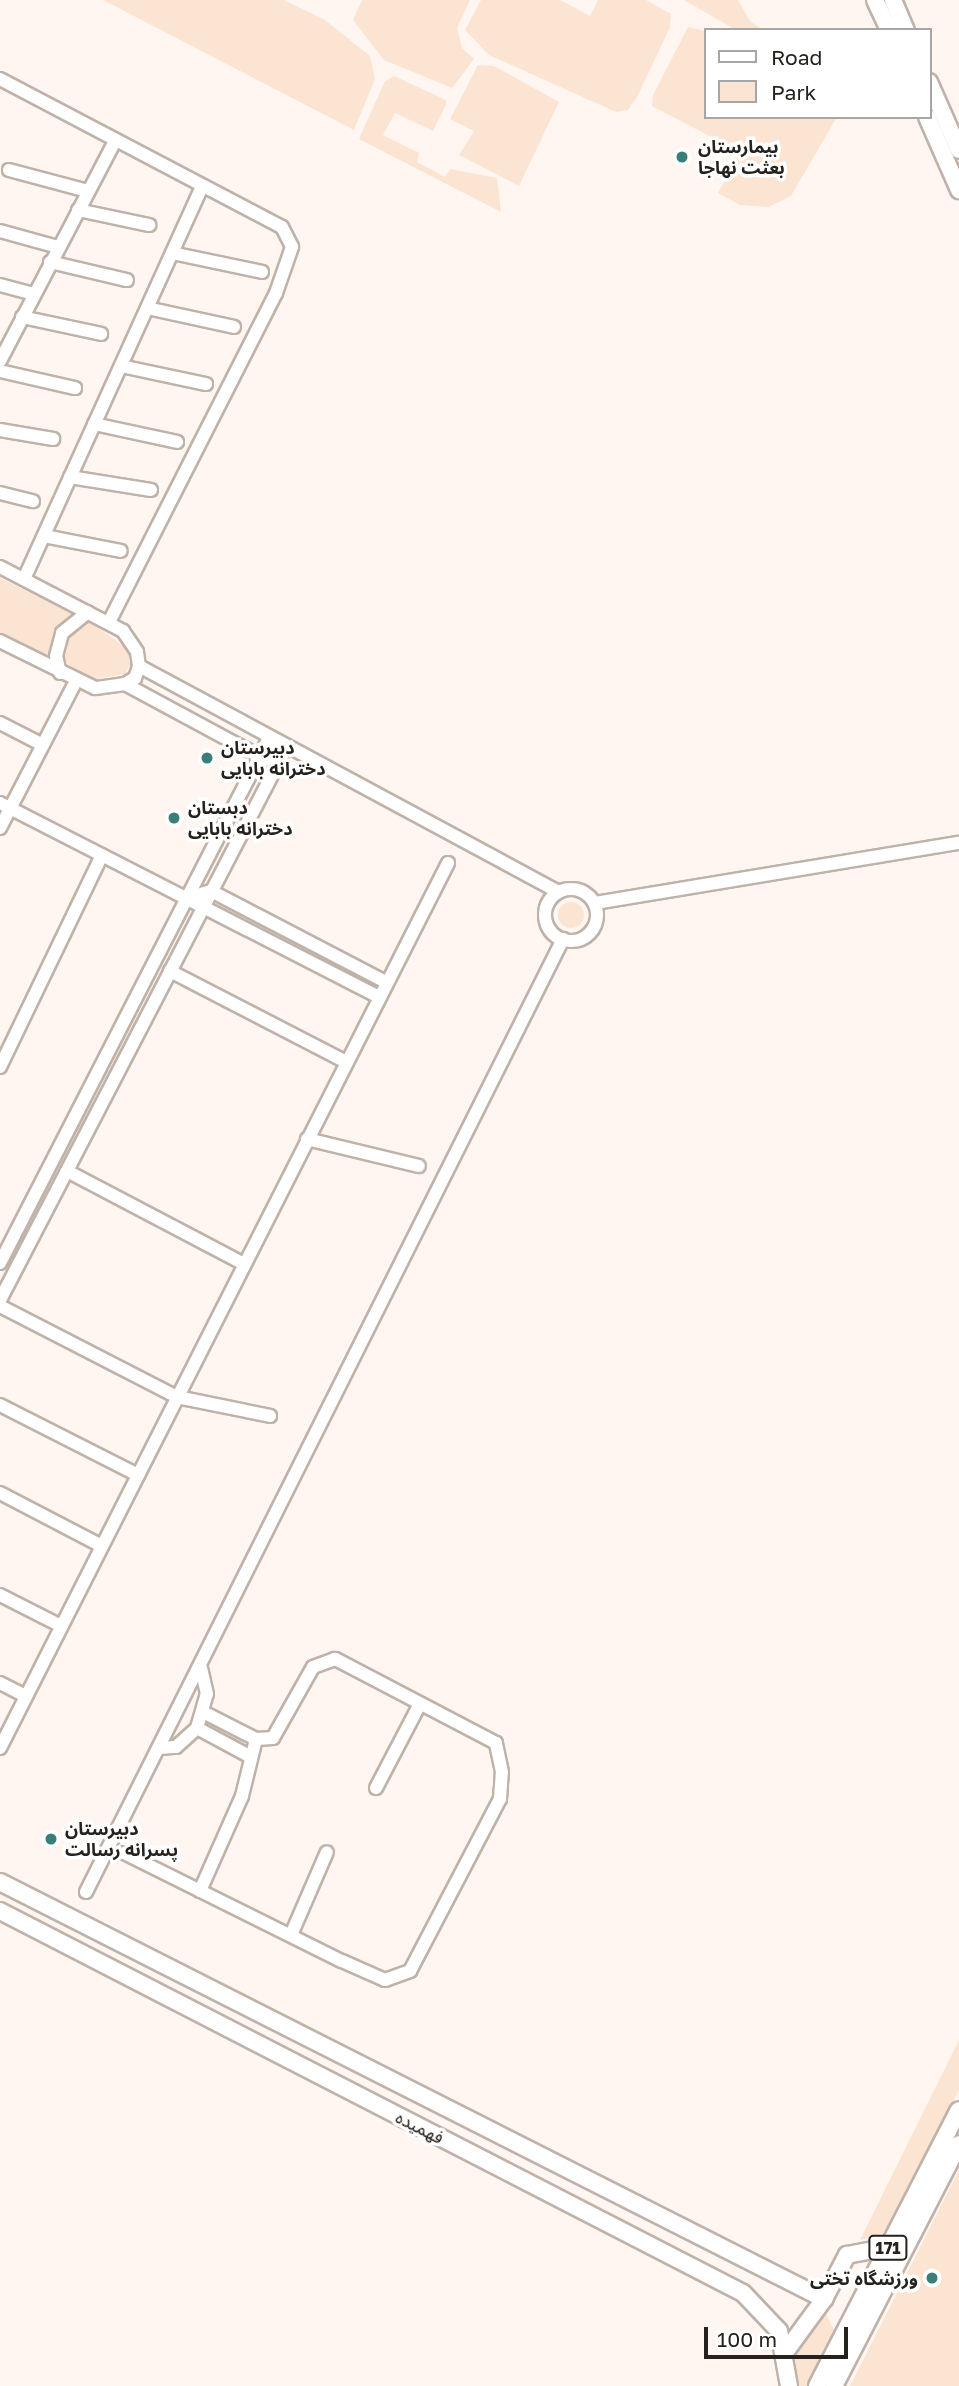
<!DOCTYPE html>
<html>
<head>
<meta charset="utf-8">
<style>
	body { margin:0 }
	#map { position:relative; width:959px; height:2386px; overflow:hidden; background:#fff6f1; font-family:"Golos Text","Noto Sans Arabic",sans-serif }
	div>[style] { position:absolute }
	.green>* { inset:0; background:#fce4d2 }
	.round { border-radius:50% }
	.roads { filter:drop-shadow(2px 0 #bfb2a9) drop-shadow(-2px 0 #bfb2a9) drop-shadow(0 2px #bfb2a9) drop-shadow(0 -2px #bfb2a9) }
	.minor>* { height:12px; margin:-6px; padding:0 6px; transform-origin:6px; border-radius:6px; background:#fff }
	.minor>.ring { margin:-6px; padding:0; box-sizing:content-box; background:none; border:12px solid #fff; border-radius:50% }
	.major>* { height:16px; margin:-8px; padding:0 8px; transform-origin:8px; border-radius:8px; background:#fff }
	.dots>* { width:19px; height:19px; translate:-50% -50%; box-sizing:border-box; border:4px solid #fff; border-radius:50% }
	span { translate:-50% -50%; white-space:nowrap; text-align:center; line-height:1.15; -webkit-text-stroke:7px #fff; paint-order:stroke }
	.shield-label span { padding:2px 5px; background:#fff; border:2px solid; border-radius:5px; -webkit-text-stroke-width:0 }
	.shield-label { font-size:16px; color:#25211d; font-weight:700 }
	.poi-label { font-size:18px; color:#25211d; font-weight:700 }
	.left { translate:0 -50%; text-align:left }
	.right { translate:-100% -50%; text-align:right }
	.street-label { font-size:18px; color:#25211d }
	.legend { position:absolute; left:704px; top:28px; width:228px; height:91px; box-sizing:border-box; background:#fff; border:2px solid #a8a6a5; margin:0; padding:9px 12px; list-style:none; font-size:21px; color:#25211d }
	.legend li { display:flex; align-items:center; gap:14px; height:35px }
	.legend b { width:35px; border:2px solid #a8a6a5 }
	.scale { position:absolute; left:704px; top:2327px; width:144px; height:32px; box-sizing:border-box; border:4px solid #25211d; border-top:0; padding-left:9px; font-size:21px; line-height:24px; white-space:nowrap; color:#25211d; -webkit-text-stroke:5px #fff; paint-order:stroke }
</style>
</head>
<body>
<div id="map">
	<div class="green">
		<i style="clip-path:polygon(103px 0,284px 0,325px 20px,370px 56px,375px 79px,354px 130px)"></i>
		<i style="clip-path:polygon(362px 0,470px 0,457px 28px,462px 48px,474px 59px,452px 88px,384px 60px,353px 20px)"></i>
		<i style="clip-path:polygon(481px 0,560px 0,590px 16px,598px 0,646px 0,671px 14px,670px 27px,638px 95px,628px 110px,616px 112px,489px 55px,465px 30px)"></i>
		<i style="clip-path:polygon(684px 0,738px 0,750px 21px,763px 30px,736px 30px)"></i>
		<i style="clip-path:polygon(688px 27px,705px 31px,705px 117px,837px 117px,791px 196px,768px 207px,740px 205px,718px 193px,740px 152px,652px 106px,653px 95px)"></i>
		<i style="clip-path:polygon(478px 65px,494px 66px,559px 102px,519px 186px,459px 155px,474px 131px,450px 119px)"></i>
		<i style="clip-path:polygon(394px 76px,446px 100px,446px 105px,433px 131px,395px 113px,383px 135px,419px 153px,417px 162px,445px 177px,450px 169px,497px 178px,501px 212px,359px 139px,385px 81px)"></i>
		<i style="clip-path:polygon(0 578px,73px 614px,55px 628px,50px 661px,0 634px)"></i>
		<i style="clip-path:polygon(89px 621px,129px 650px,130px 664px,125px 674px,91px 680px,64px 661px,70px 635px)"></i>
		<i class="round" style="left:558px;top:902px;width:26px;height:26px"></i>
		<i style="clip-path:polygon(959px 2040px,959px 2090px,886px 2233px,860px 2240px)"></i>
		<i style="clip-path:polygon(959px 2170px,959px 2386px,850px 2386px)"></i>
		<i style="clip-path:polygon(823px 2308px,836px 2334px,811px 2386px,799px 2386px,792px 2352px)"></i>
	</div>
	<div class="roads">
		<div class="minor">
			<i style="left:0;top:79px;width:318px;rotate:27.7deg"></i>
			<i style="left:282px;top:227px;width:22px;rotate:63deg"></i>
			<i style="left:292px;top:247px;width:49px;rotate:109.2deg"></i>
			<i style="left:276px;top:293px;width:369px;rotate:116.9deg"></i>
			<i style="left:9px;top:170px;width:82px;rotate:14.9deg"></i>
			<i style="left:78px;top:210px;width:73px;rotate:11.9deg"></i>
			<i style="left:0;top:231px;width:60px;rotate:15.4deg"></i>
			<i style="left:172px;top:253px;width:92px;rotate:11.9deg"></i>
			<i style="left:50px;top:262px;width:79px;rotate:13.2deg"></i>
			<i style="left:0;top:285px;width:35px;rotate:15deg"></i>
			<i style="left:147px;top:308px;width:89px;rotate:12.3deg"></i>
			<i style="left:22px;top:317px;width:81px;rotate:12.1deg"></i>
			<i style="left:0;top:361px;width:246px;rotate:-62.4deg"></i>
			<i style="left:121px;top:366px;width:87px;rotate:12deg"></i>
			<i style="left:0;top:371px;width:77px;rotate:12.8deg"></i>
			<i style="left:94px;top:424px;width:85px;rotate:12.2deg"></i>
			<i style="left:0;top:430px;width:54px;rotate:9.6deg"></i>
			<i style="left:70px;top:477px;width:82px;rotate:9.1deg"></i>
			<i style="left:0;top:493px;width:34px;rotate:14deg"></i>
			<i style="left:44px;top:536px;width:78px;rotate:11deg"></i>
			<i style="left:0;top:567px;width:139px;rotate:27.5deg"></i>
			<i style="left:123px;top:631px;width:25px;rotate:56deg"></i>
			<i style="left:137px;top:652px;width:14px;rotate:82deg"></i>
			<i style="left:139px;top:666px;width:13px;rotate:108deg"></i>
			<i style="left:135px;top:678px;width:12px;rotate:149deg"></i>
			<i style="left:125px;top:684px;width:30px;rotate:172deg"></i>
			<i style="left:95px;top:688px;width:106px;rotate:-153.7deg"></i>
			<i style="left:24px;top:579px;width:431px;rotate:-65.6deg"></i>
			<i style="left:139px;top:666px;width:476px;rotate:28.3deg"></i>
			<i style="left:60px;top:673px;width:17px;rotate:-103deg"></i>
			<i style="left:56px;top:656px;width:24px;rotate:-75deg"></i>
			<i style="left:62px;top:633px;width:33px;rotate:-39deg"></i>
			<i style="left:125px;top:684px;width:160px;rotate:28.3deg"></i>
			<i style="left:0;top:723px;width:48px;rotate:27.1deg"></i>
			<i style="left:0;top:803px;width:426px;rotate:27.1deg"></i>
			<i style="left:0;top:828px;width:165px;rotate:-62.7deg"></i>
			<i class="ring" style="left:545px;top:889px;width:40px;height:40px"></i>
			<i style="left:187px;top:898px;width:25px;rotate:-16deg"></i>
			<i style="left:211px;top:891px;width:197px;rotate:27.5deg"></i>
			<i style="left:595px;top:903px;width:369px;rotate:-9.4deg"></i>
			<i style="left:170px;top:971px;width:198px;rotate:27.3deg"></i>
			<i style="left:0;top:1067px;width:235px;rotate:-64.3deg"></i>
			<i style="left:307px;top:1139px;width:115px;rotate:13.6deg"></i>
			<i style="left:67px;top:1171px;width:200px;rotate:27.7deg"></i>
			<i style="left:0;top:1263px;width:590px;rotate:-62.87deg"></i>
			<i style="left:0;top:1300px;width:622px;rotate:-62.61deg"></i>
			<i style="left:0;top:1306px;width:199px;rotate:27.2deg"></i>
			<i style="left:177px;top:1397px;width:95px;rotate:11.5deg"></i>
			<i style="left:0;top:1405px;width:155px;rotate:26.9deg"></i>
			<i style="left:0;top:1493px;width:115px;rotate:27.5deg"></i>
			<i style="left:0;top:1595px;width:68px;rotate:26.9deg"></i>
			<i style="left:0;top:1683px;width:29px;rotate:27deg"></i>
			<i style="left:205px;top:1713px;width:57px;rotate:27deg"></i>
			<i style="left:197px;top:1728px;width:59px;rotate:28.3deg"></i>
			<i style="left:0;top:1748px;width:992px;rotate:-63.15deg"></i>
			<i style="left:160px;top:1748px;width:16px;rotate:-4deg"></i>
			<i style="left:176px;top:1747px;width:28px;rotate:-42deg"></i>
			<i style="left:197px;top:1728px;width:35px;rotate:-74deg"></i>
			<i style="left:207px;top:1694px;width:26px;rotate:-103deg"></i>
			<i style="left:376px;top:1788px;width:95px;rotate:-62.4deg"></i>
			<i style="left:124px;top:1853px;width:243px;rotate:26.4deg"></i>
			<i style="left:342px;top:1961px;width:47px;rotate:23.8deg"></i>
			<i style="left:385px;top:1980px;width:27px;rotate:-20deg"></i>
			<i style="left:410px;top:1971px;width:194px;rotate:-62.4deg"></i>
			<i style="left:500px;top:1799px;width:27px;rotate:-86deg"></i>
			<i style="left:502px;top:1772px;width:30px;rotate:-102deg"></i>
			<i style="left:496px;top:1743px;width:182px;rotate:-152.4deg"></i>
			<i style="left:335px;top:1659px;width:23px;rotate:160deg"></i>
			<i style="left:313px;top:1667px;width:81px;rotate:119.4deg"></i>
			<i style="left:273px;top:1738px;width:17px;rotate:177deg"></i>
			<i style="left:256px;top:1739px;width:59px;rotate:103.8deg"></i>
			<i style="left:242px;top:1796px;width:104px;rotate:113.9deg"></i>
			<i style="left:86px;top:1892px;width:1066px;rotate:-63.41deg"></i>
			<i style="left:291px;top:1935px;width:90px;rotate:-66.6deg"></i>
		</div>
		<div class="major">
			<i style="left:875px;top:0;width:33px;rotate:65deg"></i>
			<i style="left:893px;top:0;width:33px;rotate:67deg"></i>
			<i style="left:929px;top:82px;width:74px;rotate:66.2deg"></i>
			<i style="left:927px;top:117px;width:80px;rotate:66.3deg"></i>
			<i style="left:0;top:1882px;width:924px;rotate:26.84deg"></i>
			<i style="left:0;top:1911px;width:835px;rotate:27.21deg"></i>
			<i style="left:743px;top:2293px;width:52px;rotate:46.5deg"></i>
			<i style="left:779px;top:2331px;width:56px;rotate:79.7deg"></i>
			<i style="left:786px;top:2351px;width:64px;rotate:-53.8deg"></i>
			<i style="left:824px;top:2299px;width:50px;rotate:-62.4deg"></i>
			<i style="left:847px;top:2255px;width:43px;rotate:-10.8deg"></i>
			<i style="left:817px;top:2386px;width:310px;rotate:-62.8deg"></i>
			<i style="left:834px;top:2386px;width:272px;rotate:-62.7deg"></i>
		</div>
	</div>
	<div class="dots">
		<i style="left:682px;top:157px;background:#397f77"></i>
		<i style="left:207px;top:758px;background:#397f77"></i>
		<i style="left:174px;top:818px;background:#397f77"></i>
		<i style="left:51px;top:1839px;background:#397f77"></i>
		<i style="left:932px;top:2278px;background:#397f77"></i>
	</div>
	<div class="shield-label">
		<span style="left:888px;top:2248px">171</span>
	</div>
	<div class="poi-label">
		<span class="left" style="left:698px;top:157px">بیمارستان<br>بعثت نهاجا</span>
		<span class="left" style="left:221px;top:758px">دبیرستان<br>دخترانه بابایی</span>
		<span class="left" style="left:188px;top:818px">دبستان<br>دخترانه بابایی</span>
		<span class="left" style="left:65px;top:1839px">دبیرستان<br>پسرانه رسالت</span>
		<span class="right" style="left:918px;top:2278px">ورزشگاه تختی</span>
	</div>
	<div class="street-label">
		<span style="left:420px;top:2127px;rotate:27deg">فهمیده</span>
	</div>
	<ul class="legend">
	<li><b style="height:9px;background:#fff"></b>Road</li>
	<li><b style="height:19px;background:#fce4d2"></b>Park</li>
	</ul>
	<div class="scale">100 m</div>
</div>
</body>
</html>
